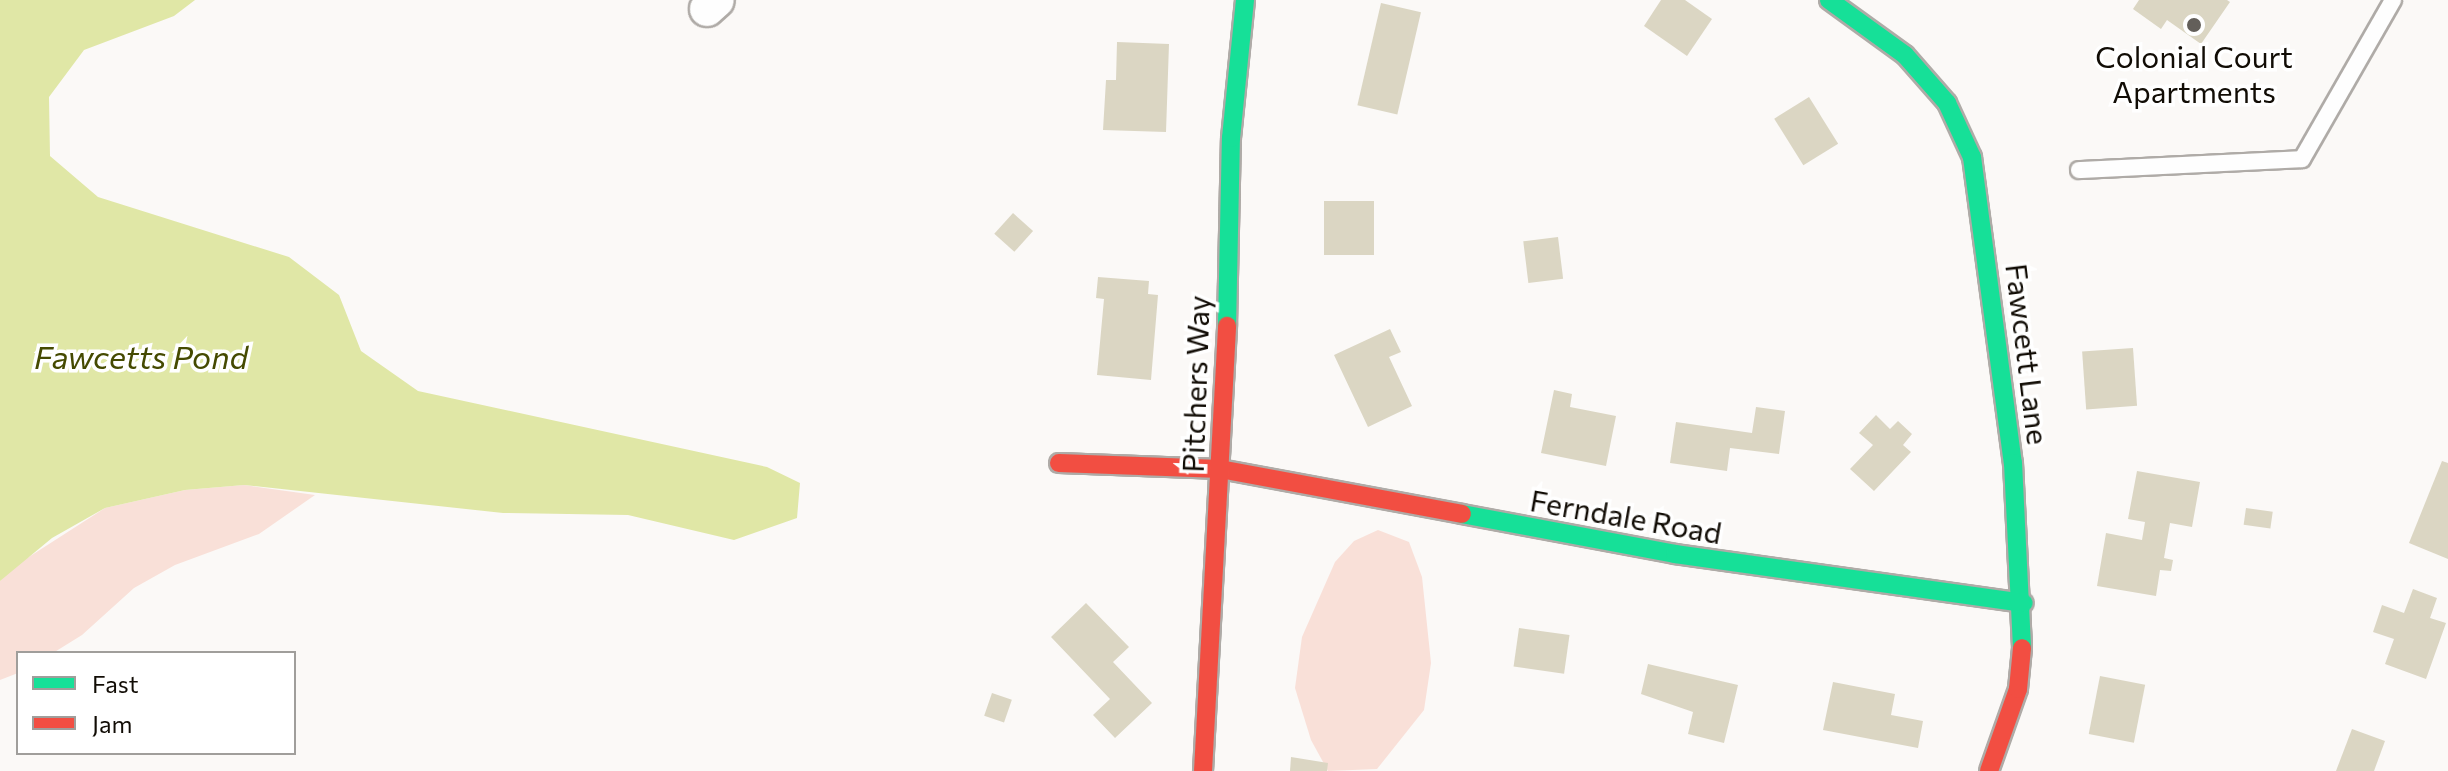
<!DOCTYPE html>
<html>
<head>
<meta charset="utf-8">
<style>
	body { margin:0 }
	#map { position:relative; width:2448px; height:771px; overflow:hidden; background:#fbf9f7; font-family:Commissioner,sans-serif }
	div>[style] { position:absolute }
	.green>* { inset:0; background:#f9e0d8 }
	.water>* { inset:0; background:#e0e7a6 }
	.building>* { inset:0; background:#dbd6c3; transform-origin:0 0 }
	.roads { filter:drop-shadow(2px 0 #afaba7) drop-shadow(-2px 0 #afaba7) drop-shadow(0 2px #afaba7) drop-shadow(0 -2px #afaba7) }
	.lane>* { height:16px; margin:-8px; padding:0 8px; transform-origin:8px; border-radius:8px; background:#fefefe }
	.street>* { height:34px; margin:-17px; padding:0 17px; transform-origin:17px; border-radius:17px; background:#fefefe }
	.fast>* { height:18px; margin:-9px; padding:0 9px; transform-origin:9px; border-radius:9px; background:#16e098 }
	.jam>* { height:18px; margin:-9px; padding:0 9px; transform-origin:9px; border-radius:9px; background:#f24e42 }
	.dots>* { width:22px; height:22px; translate:-50% -50%; box-sizing:border-box; border:4px solid #fff; border-radius:50% }
	span { translate:-50% -50%; white-space:nowrap; text-align:center; line-height:1.15; -webkit-text-stroke:7px #fff; paint-order:stroke }
	.poi-label { font-size:30px; color:#110c05 }
	.street-label { font-size:30px; color:#110c05 }
	.water-label { font-size:32px; color:#454a01; font-style:italic }
	.legend { position:absolute; left:16px; top:651px; width:280px; height:104px; box-sizing:border-box; background:#fff; border:2px solid #a09e9b; margin:0; padding:10px 14px; list-style:none; font-size:24px; color:#110c05 }
	.legend li { display:flex; align-items:center; gap:16px; height:40px }
	.legend b { width:40px; border:2px solid #a09e9b }
</style>
</head>
<body>
<div id="map">
	<div class="green">
		<i style="clip-path:polygon(244px 485px,315px 495px,259px 534px,175px 565px,134px 588px,82px 635px,53px 653px,18px 653px,18px 673px,0 680px,0 581px,7px 571px,105px 508px,185px 490px)"></i>
		<i style="clip-path:polygon(1378px 530px,1409px 542px,1422px 577px,1431px 663px,1424px 710px,1377px 769px,1328px 771px,1311px 740px,1295px 688px,1302px 637px,1335px 562px,1354px 541px)"></i>
	</div>
	<div class="water">
		<i style="clip-path:polygon(0 0,195px 0,174px 16px,84px 50px,49px 97px,50px 156px,98px 197px,289px 257px,339px 295px,361px 351px,418px 391px,767px 467px,800px 483px,797px 518px,734px 540px,628px 515px,503px 513px,244px 485px,185px 490px,105px 508px,52px 538px,0 581px)"></i>
	</div>
	<div class="building">
		<i style="clip-path:polygon(1661px 0,1685px 0,1712px 19px,1687px 56px,1644px 26px)"></i>
		<i style="clip-path:polygon(2139px 0,2227px 0,2230px 2px,2201px 44px,2167px 20px,2161px 29px,2133px 9px)"></i>
		<i style="left:1381px;top:3px;width:41px;height:105px;rotate:13deg"></i>
		<i style="clip-path:polygon(1117px 42px,1169px 44px,1166px 132px,1103px 130px,1106px 80px,1116px 80px)"></i>
		<i style="left:1809px;top:97px;width:55px;height:41px;rotate:58deg"></i>
		<i style="left:1324px;top:201px;width:50px;height:54px"></i>
		<i style="left:1013px;top:213px;width:27px;height:28px;rotate:42deg"></i>
		<i style="left:1558px;top:237px;width:42px;height:35px;rotate:83deg"></i>
		<i style="clip-path:polygon(1098px 277px,1149px 281px,1148px 294px,1158px 295px,1151px 380px,1097px 375px,1104px 299px,1096px 298px)"></i>
		<i style="clip-path:polygon(1390px 329px,1401px 352px,1389px 357px,1412px 406px,1368px 427px,1334px 355px)"></i>
		<i style="left:2133px;top:348px;width:58px;height:51px;rotate:86deg"></i>
		<i style="clip-path:polygon(1554px 390px,1572px 394px,1570px 407px,1616px 416px,1606px 466px,1541px 453px)"></i>
		<i style="clip-path:polygon(1756px 407px,1785px 411px,1779px 454px,1730px 448px,1727px 471px,1670px 463px,1676px 422px,1752px 433px)"></i>
		<i style="clip-path:polygon(1876px 415px,1890px 429px,1898px 421px,1912px 434px,1903px 445px,1911px 452px,1874px 491px,1850px 469px,1873px 445px,1859px 433px)"></i>
		<i style="clip-path:polygon(2442px 461px,2448px 463px,2448px 559px,2409px 543px)"></i>
		<i style="clip-path:polygon(2137px 471px,2200px 482px,2192px 527px,2170px 523px,2164px 558px,2173px 560px,2171px 571px,2160px 570px,2156px 596px,2097px 586px,2106px 533px,2142px 540px,2145px 522px,2128px 519px)"></i>
		<i style="left:2246px;top:508px;width:27px;height:17px;rotate:8deg"></i>
		<i style="clip-path:polygon(2413px 589px,2437px 598px,2430px 618px,2446px 623px,2426px 679px,2385px 664px,2394px 639px,2373px 632px,2382px 605px,2404px 613px)"></i>
		<i style="clip-path:polygon(1086px 603px,1129px 647px,1113px 662px,1152px 703px,1115px 738px,1093px 715px,1110px 699px,1051px 637px)"></i>
		<i style="left:1519px;top:628px;width:51px;height:39px;rotate:8deg"></i>
		<i style="clip-path:polygon(1648px 664px,1738px 685px,1724px 743px,1688px 734px,1693px 712px,1641px 694px)"></i>
		<i style="left:2100px;top:676px;width:46px;height:59px;rotate:11deg"></i>
		<i style="clip-path:polygon(1833px 682px,1895px 694px,1891px 715px,1923px 721px,1918px 748px,1823px 730px)"></i>
		<i style="left:992px;top:693px;width:21px;height:24px;rotate:19deg"></i>
		<i style="clip-path:polygon(2352px 729px,2385px 741px,2374px 771px,2336px 771px)"></i>
		<i style="clip-path:polygon(1291px 757px,1328px 763px,1327px 771px,1290px 771px)"></i>
	</div>
	<div class="roads">
		<div class="lane">
			<i style="left:2079px;top:170px;width:223px;rotate:-2.8deg"></i>
			<i style="left:2302px;top:159px;width:183px;rotate:-60.2deg"></i>
		</div>
		<div class="street">
			<i style="left:707px;top:9px;width:13px;rotate:-42deg"></i>
		</div>
		<div class="fast">
			<i style="left:1829px;top:0;width:94px;rotate:35.9deg"></i>
			<i style="left:1905px;top:55px;width:64px;rotate:48.8deg"></i>
			<i style="left:1947px;top:103px;width:60px;rotate:65.2deg"></i>
			<i style="left:1972px;top:157px;width:309px;rotate:82.4deg"></i>
			<i style="left:2013px;top:463px;width:185px;rotate:87.2deg"></i>
			<i style="left:1227px;top:326px;width:188px;rotate:-88.8deg"></i>
			<i style="left:1231px;top:138px;width:139px;rotate:-84.2deg"></i>
			<i style="left:1462px;top:514px;width:217px;rotate:10.6deg"></i>
			<i style="left:1675px;top:554px;width:352px;rotate:8deg"></i>
		</div>
		<div class="jam">
			<i style="left:1059px;top:463px;width:161px;rotate:2.1deg"></i>
			<i style="left:1220px;top:469px;width:246px;rotate:10.5deg"></i>
			<i style="left:1203px;top:771px;width:446px;rotate:-86.9deg"></i>
			<i style="left:1989px;top:771px;width:87px;rotate:-70.5deg"></i>
			<i style="left:2018px;top:689px;width:41px;rotate:-84.4deg"></i>
		</div>
	</div>
	<div class="dots">
		<i style="left:2194px;top:25px;background:#635f5a"></i>
	</div>
	<div class="poi-label">
		<span style="left:2194px;top:73px">Colonial Court<br>Apartments</span>
	</div>
	<div class="street-label">
		<span style="left:2028px;top:354px;rotate:83deg">Fawcett Lane</span>
		<span style="left:1195px;top:384px;rotate:-88deg">Pitchers Way</span>
		<span style="left:1626px;top:516px;rotate:10deg">Ferndale Road</span>
	</div>
	<div class="water-label">
		<span style="left:141px;top:356px">Fawcetts Pond</span>
	</div>
	<ul class="legend">
	<li><b style="height:10px;background:#16e098"></b>Fast</li>
	<li><b style="height:10px;background:#f24e42"></b>Jam</li>
	</ul>
</div>
</body>
</html>
